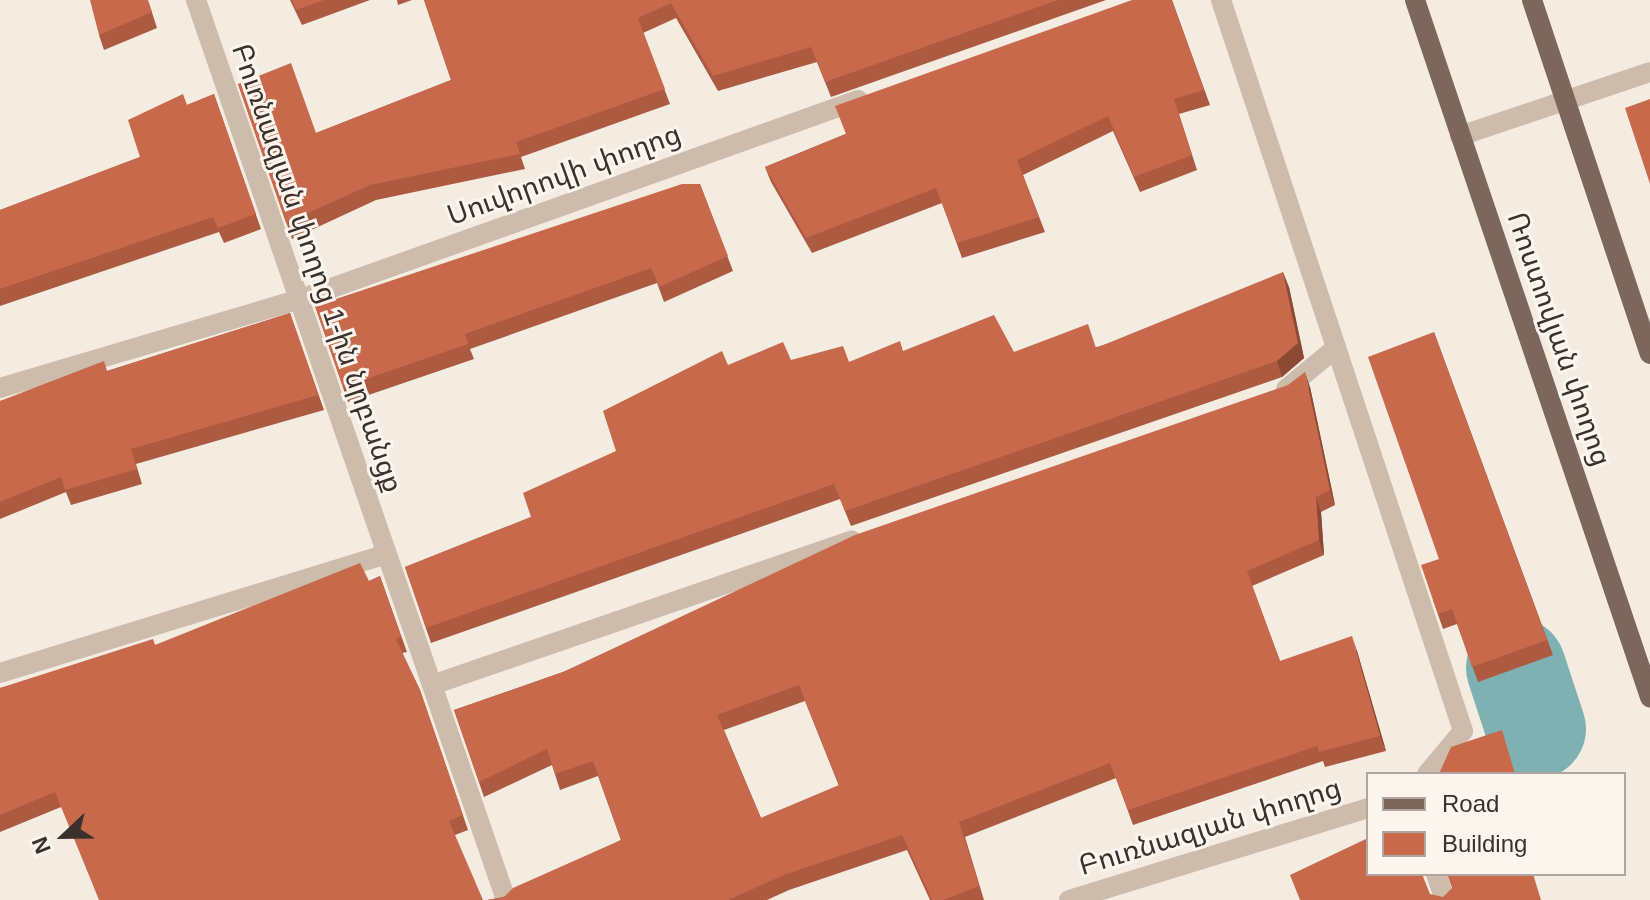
<!DOCTYPE html>
<html>
<head>
<meta charset="utf-8">
<style>
	body { margin:0 }
	#map { position:relative; width:1650px; height:900px; overflow:hidden; background:#f4ebe1; font-family:Helvetica,"Noto Sans Armenian",sans-serif }
	div>[style] { position:absolute }
	.river>* { height:100px; margin:-50px; padding:0 50px; transform-origin:50px; border-radius:50px; background:#7fb0b2 }
	.minor>* { height:20px; margin:-10px; padding:0 10px; transform-origin:10px; border-radius:10px; background:#cdbbac }
	.major>* { height:20px; margin:-10px; padding:0 10px; transform-origin:10px; border-radius:10px; background:#7d675c }
	.wall>* { inset:0; background:#ac5a40 }
	.shaded-wall>* { inset:0; background:#8c4a34 }
	.building>* { inset:0; background:#c8694b }
	span { translate:-50% -50%; white-space:nowrap; text-align:center; line-height:1.15; -webkit-text-stroke:6px #fbf5ee; paint-order:stroke }
	.street-label { font-size:28px; color:#3b302b }
	.legend { position:absolute; left:1366px; top:772px; width:260px; height:104px; box-sizing:border-box; background:#fbf5ee; border:2px solid #aea6a0; margin:0; padding:10px 14px; list-style:none; font-size:24px; color:#3b302b }
	.legend li { display:flex; align-items:center; gap:16px; height:40px }
	.legend b { width:40px; border:2px solid #aea6a0 }
	.north { position:absolute; left:24px; top:796px; width:80px; height:80px; -webkit-text-stroke:6px #fbf5ee; paint-order:stroke; rotate:248deg; font-size:22px; font-weight:700; line-height:32px; text-align:center; color:#3b302b }
	.north::after { content:''; display:block; margin:auto; width:28px; height:36px; background:#3b302b; clip-path:polygon(50% 0,100% 100%,50% 72%,0 100%) }
</style>
</head>
<body>
<div id="map">
	<div class="river">
		<i style="left:1516px;top:668px;width:64px;rotate:71.8deg"></i>
	</div>
	<div class="minor">
		<i style="left:196px;top:0;width:952px;rotate:70.99deg"></i>
		<i style="left:1221px;top:0;width:770px;rotate:71.68deg"></i>
		<i style="left:1463px;top:731px;width:56px;rotate:129.9deg"></i>
		<i style="left:1460px;top:136px;width:200px;rotate:-18.6deg"></i>
		<i style="left:0;top:388px;width:311px;rotate:-16.5deg"></i>
		<i style="left:298px;top:300px;width:595px;rotate:-19.65deg"></i>
		<i style="left:1286px;top:389px;width:65px;rotate:-39.4deg"></i>
		<i style="left:0;top:673px;width:404px;rotate:-17.1deg"></i>
		<i style="left:432px;top:685px;width:444px;rotate:-19deg"></i>
		<i style="left:1436px;top:874px;width:28px;rotate:71deg"></i>
		<i style="left:1069px;top:900px;width:313px;rotate:-17.1deg"></i>
	</div>
	<div class="major">
		<i style="left:1415px;top:0;width:736px;rotate:71.37deg"></i>
		<i style="left:1532px;top:0;width:373px;rotate:71.6deg"></i>
	</div>
	<div class="wall">
		<i style="clip-path:polygon(148px 0,157px 28px,104px 50px,99px 35px)"></i>
		<i style="clip-path:polygon(290px 0,370px 0,302px 25px)"></i>
		<i style="clip-path:polygon(397px 0,412px 0,398px 5px)"></i>
		<i style="clip-path:polygon(424px 0,1106px 0,831px 97px,817px 62px,718px 91px,676px 18px,643px 33px,670px 104px,521px 157px,525px 169px,376px 200px,292px 239px,238px 84px,316px 133px,451px 80px)"></i>
		<i style="clip-path:polygon(1172px 0,1210px 105px,1179px 114px,1197px 170px,1140px 192px,1113px 131px,1023px 175px,1045px 232px,962px 258px,942px 203px,812px 253px,771px 182px,765px 167px)"></i>
		<i style="clip-path:polygon(214px 94px,261px 229px,224px 243px,219px 232px,0 306px,0 210px,140px 157px,187px 105px)"></i>
		<i style="clip-path:polygon(700px 184px,733px 271px,664px 302px,657px 283px,470px 349px,474px 359px,348px 402px,315px 306px)"></i>
		<i style="clip-path:polygon(1289px 287px,1304px 358px,1282px 377px,851px 526px,840px 499px,431px 643px,405px 567px,531px 517px,728px 365px,791px 360px,849px 362px,904px 351px,1014px 352px,1097px 347px)"></i>
		<i style="clip-path:polygon(290px 313px,324px 410px,136px 464px,142px 484px,71px 505px,66px 492px,0 519px,0 401px,107px 371px)"></i>
		<i style="clip-path:polygon(1434px 332px,1553px 655px,1478px 682px,1457px 624px,1443px 629px,1433px 600px,1439px 559px)"></i>
		<i style="clip-path:polygon(evenodd,1310px 387px,1335px 505px,1321px 512px,1324px 555px,1252px 586px,1280px 661px,1357px 651px,1386px 751px,1325px 767px,1323px 761px,1133px 825px,1116px 778px,965px 837px,984px 900px,930px 900px,907px 850px,789px 890px,767px 900px,487px 900px,504px 897px,621px 840px,598px 776px,560px 790px,552px 765px,484px 797px,454px 710px,563px 672px,1310px 387px,805px 701px,839px 786px,761px 818px,724px 730px,805px 701px)"></i>
		<i style="clip-path:polygon(380px 576px,407px 652px,402px 653px,420px 690px,468px 830px,455px 835px,61px 807px,0 832px,0 688px,155px 645px,369px 581px)"></i>
	</div>
	<div class="shaded-wall">
		<i style="clip-path:polygon(1283px 272px,1289px 287px,1304px 358px,1282px 377px,1277px 361px)"></i>
		<i style="clip-path:polygon(1305px 372px,1310px 387px,1335px 505px,1330px 490px)"></i>
		<i style="clip-path:polygon(1316px 497px,1321px 512px,1324px 555px,1319px 540px)"></i>
		<i style="clip-path:polygon(1352px 636px,1357px 651px,1386px 751px,1380px 736px)"></i>
	</div>
	<div class="building">
		<i style="clip-path:polygon(90px 0,147px 0,152px 12px,99px 35px)"></i>
		<i style="clip-path:polygon(292px 0,324px 0,296px 10px)"></i>
		<i style="clip-path:polygon(424px 0,1058px 0,825px 82px,811px 47px,713px 76px,671px 3px,638px 18px,665px 89px,516px 142px,520px 154px,370px 185px,286px 223px,238px 84px,291px 63px,316px 133px,451px 80px)"></i>
		<i style="clip-path:polygon(1132px 0,1172px 0,1204px 90px,1174px 99px,1192px 155px,1134px 177px,1108px 116px,1017px 160px,1039px 217px,957px 243px,936px 188px,806px 238px,765px 167px,846px 134px,835px 106px)"></i>
		<i style="clip-path:polygon(183px 94px,187px 105px,214px 94px,256px 214px,218px 228px,213px 217px,0 289px,0 210px,140px 157px,128px 120px)"></i>
		<i style="clip-path:polygon(1650px 99px,1650px 184px,1625px 108px)"></i>
		<i style="clip-path:polygon(682px 184px,700px 184px,728px 256px,659px 287px,651px 268px,465px 334px,468px 344px,343px 387px,315px 306px)"></i>
		<i style="clip-path:polygon(1283px 272px,1298px 343px,1277px 361px,845px 511px,834px 484px,426px 628px,405px 567px,531px 517px,523px 493px,616px 451px,603px 411px,722px 351px,728px 365px,783px 342px,791px 360px,843px 346px,849px 362px,900px 341px,903px 351px,994px 315px,1014px 352px,1088px 324px,1096px 348px)"></i>
		<i style="clip-path:polygon(290px 313px,318px 395px,131px 449px,137px 469px,65px 490px,61px 477px,0 502px,0 401px,104px 361px,107px 371px)"></i>
		<i style="clip-path:polygon(1434px 332px,1547px 640px,1472px 667px,1452px 609px,1438px 614px,1433px 600px,1421px 565px,1439px 559px,1368px 357px)"></i>
		<i style="clip-path:polygon(evenodd,1305px 372px,1330px 490px,1316px 497px,1319px 540px,1247px 571px,1280px 661px,1352px 636px,1380px 736px,1319px 752px,1317px 746px,1128px 810px,1110px 763px,959px 822px,979px 886px,943px 900px,932px 900px,902px 835px,784px 875px,728px 900px,487px 900px,504px 897px,513px 888px,621px 840px,593px 761px,555px 774px,547px 749px,479px 782px,454px 710px,563px 672px,855px 535px,1288px 385px,1305px 372px,799px 685px,839px 785px,761px 818px,717px 715px,799px 685px)"></i>
		<i style="clip-path:polygon(360px 563px,369px 581px,380px 576px,401px 637px,396px 639px,420px 690px,463px 815px,449px 821px,483px 900px,99px 900px,55px 792px,0 815px,0 688px,153px 639px,155px 645px)"></i>
		<i style="clip-path:polygon(1502px 730px,1515px 774px,1439px 774px,1451px 747px)"></i>
		<i style="clip-path:polygon(1368px 838px,1368px 874px,1422px 874px,1430px 894px,1443px 897px,1452px 888px,1447px 874px,1533px 874px,1541px 900px,1300px 900px,1290px 875px)"></i>
	</div>
	<div class="street-label">
		<span style="left:564px;top:175px;rotate:-20deg">Սուվորովի փողոց</span>
		<span style="left:317px;top:268px;rotate:71deg">Բուռնազյան փողոց 1-ին նրբանցք</span>
		<span style="left:1559px;top:339px;rotate:71deg">Ռոստովյան փողոց</span>
		<span style="left:1210px;top:827px;rotate:-17deg">Բուռնազյան փողոց</span>
	</div>
	<ul class="legend">
	<li><b style="height:10px;background:#7d675c"></b>Road</li>
	<li><b style="height:22px;background:#c8694b"></b>Building</li>
	</ul>
	<div class="north">N</div>
</div>
</body>
</html>
